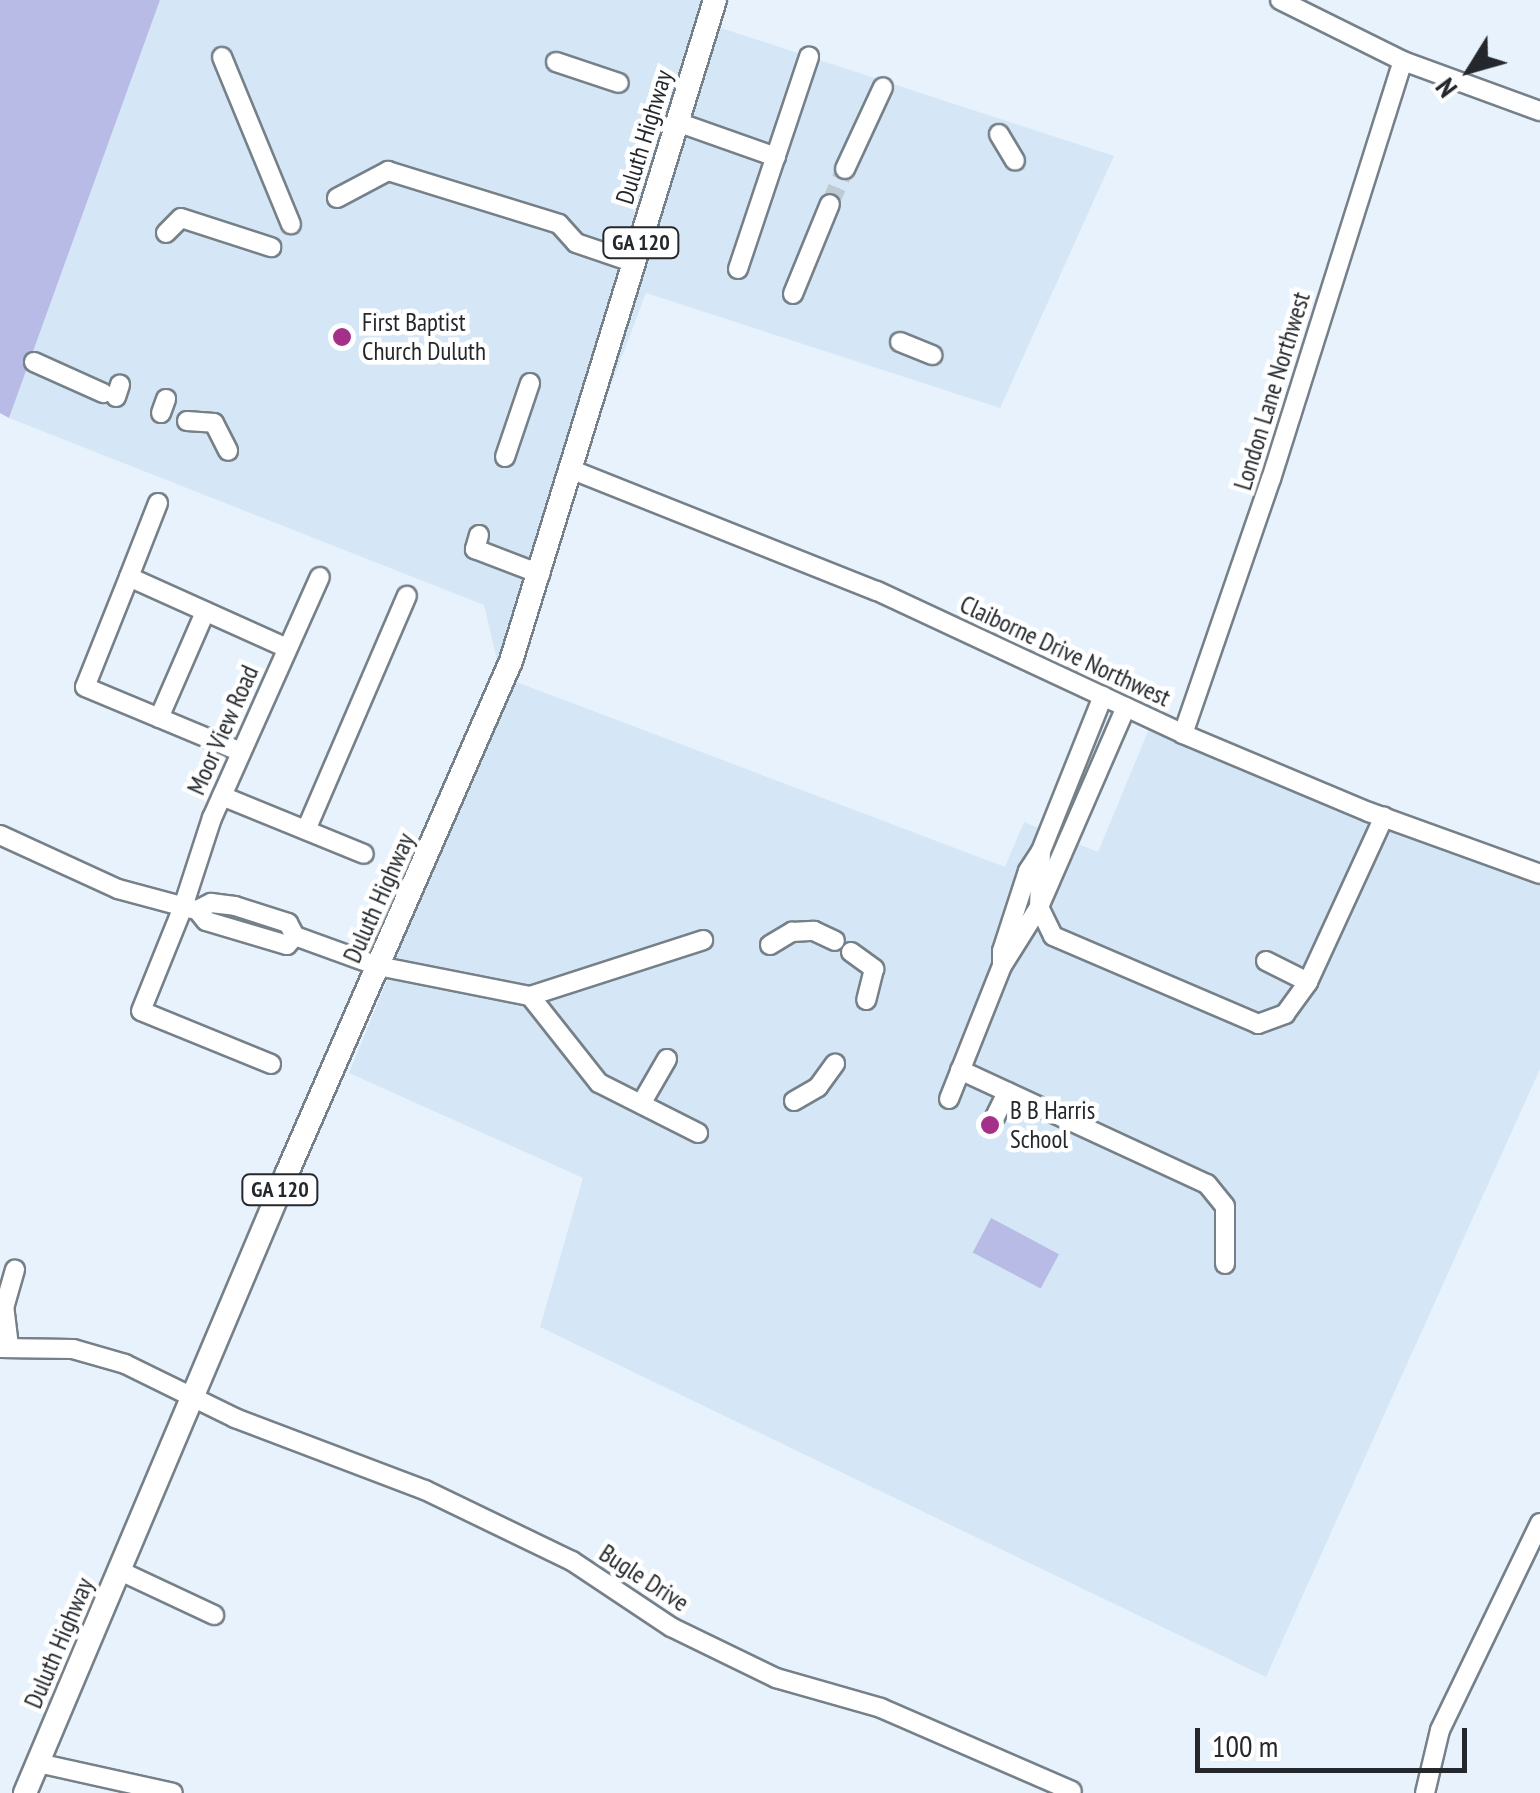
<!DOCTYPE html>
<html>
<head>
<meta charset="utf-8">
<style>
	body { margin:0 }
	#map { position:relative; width:1540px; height:1793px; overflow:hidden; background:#e7f2fc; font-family:"PT Sans Narrow",sans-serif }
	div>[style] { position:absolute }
	.built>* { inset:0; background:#d5e7f6 }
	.green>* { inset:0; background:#b8bbe6; transform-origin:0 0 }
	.minor-tunnel>* { height:18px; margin-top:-9px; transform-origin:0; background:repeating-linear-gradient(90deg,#c0cad2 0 18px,transparent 0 27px) }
	.roads { filter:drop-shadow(2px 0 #768088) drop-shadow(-2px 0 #768088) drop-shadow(0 2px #768088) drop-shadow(0 -2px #768088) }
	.minor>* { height:18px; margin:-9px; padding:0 9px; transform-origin:9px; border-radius:9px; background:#fff }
	.major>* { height:22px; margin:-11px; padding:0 11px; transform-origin:11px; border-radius:11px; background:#fff }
	.dots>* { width:28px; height:28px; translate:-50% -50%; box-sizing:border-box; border:5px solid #fff; border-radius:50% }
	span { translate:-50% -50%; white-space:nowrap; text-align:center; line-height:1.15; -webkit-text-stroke:9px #fff; paint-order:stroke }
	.shield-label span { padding:2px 8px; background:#fff; border:2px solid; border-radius:8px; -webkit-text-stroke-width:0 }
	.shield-label { font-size:22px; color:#24282c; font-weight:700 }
	.street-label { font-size:25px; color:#24282c }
	.poi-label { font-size:25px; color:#24282c }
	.left { translate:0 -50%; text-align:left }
	.north { position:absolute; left:1420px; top:20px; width:100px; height:100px; -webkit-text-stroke:8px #fff; paint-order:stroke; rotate:233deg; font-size:28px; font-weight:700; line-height:40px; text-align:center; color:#24282c }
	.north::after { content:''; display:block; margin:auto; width:35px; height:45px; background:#24282c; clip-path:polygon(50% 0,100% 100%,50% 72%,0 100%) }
	.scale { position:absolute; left:1195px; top:1728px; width:272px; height:45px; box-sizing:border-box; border:5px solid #24282c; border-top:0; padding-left:12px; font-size:30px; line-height:35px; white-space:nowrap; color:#24282c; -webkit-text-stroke:8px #fff; paint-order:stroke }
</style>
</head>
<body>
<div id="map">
	<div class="built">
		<i style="clip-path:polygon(160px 0,724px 0,718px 27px,1114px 156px,1000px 408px,646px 293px,501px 676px,1005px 867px,1024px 822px,1098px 852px,1151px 724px,1540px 874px,1540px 1069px,1266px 1677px,540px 1327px,583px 1178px,349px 1073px,426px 885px,501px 677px,484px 605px,9px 418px)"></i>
	</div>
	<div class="green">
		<i style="clip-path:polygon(0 0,160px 0,9px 418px,0 413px)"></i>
		<i style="left:991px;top:1218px;width:77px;height:39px;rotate:28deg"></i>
	</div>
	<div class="minor-tunnel">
		<i style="left:830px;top:204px;width:38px;rotate:-67deg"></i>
	</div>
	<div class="roads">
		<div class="minor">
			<i style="left:1280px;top:0;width:137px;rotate:26.4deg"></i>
			<i style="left:1403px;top:61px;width:146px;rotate:20.1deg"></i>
			<i style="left:222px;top:57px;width:181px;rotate:67.6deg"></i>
			<i style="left:556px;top:62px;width:66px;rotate:18.4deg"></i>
			<i style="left:677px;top:122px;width:105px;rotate:19.5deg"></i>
			<i style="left:999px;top:134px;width:31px;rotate:59deg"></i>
			<i style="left:845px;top:169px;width:90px;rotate:-65.1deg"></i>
			<i style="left:337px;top:198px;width:58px;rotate:-27.9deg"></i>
			<i style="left:388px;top:171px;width:179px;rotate:17.2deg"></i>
			<i style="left:559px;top:224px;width:25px;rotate:48deg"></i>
			<i style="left:576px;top:243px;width:62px;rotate:18.7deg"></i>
			<i style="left:166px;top:233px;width:21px;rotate:-45deg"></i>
			<i style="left:181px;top:218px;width:95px;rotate:17.9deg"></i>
			<i style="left:738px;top:269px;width:224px;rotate:-71.5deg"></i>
			<i style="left:793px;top:294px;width:97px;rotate:-67.7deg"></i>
			<i style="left:900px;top:342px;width:35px;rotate:22deg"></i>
			<i style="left:34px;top:362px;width:76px;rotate:24.2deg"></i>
			<i style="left:116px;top:397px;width:13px;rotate:-72deg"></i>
			<i style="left:161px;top:413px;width:15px;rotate:-70deg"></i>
			<i style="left:187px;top:421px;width:27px;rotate:4deg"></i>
			<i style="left:214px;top:423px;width:31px;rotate:63deg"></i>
			<i style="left:505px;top:457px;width:78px;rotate:-71.3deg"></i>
			<i style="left:570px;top:469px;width:330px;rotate:21.7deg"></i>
			<i style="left:877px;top:591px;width:338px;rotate:25deg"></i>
			<i style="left:1183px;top:734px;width:202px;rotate:22.8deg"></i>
			<i style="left:1369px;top:812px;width:182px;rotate:19.9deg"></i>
			<i style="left:158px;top:503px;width:79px;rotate:111.4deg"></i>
			<i style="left:129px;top:577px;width:173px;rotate:24.2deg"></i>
			<i style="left:479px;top:535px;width:15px;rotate:106deg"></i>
			<i style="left:475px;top:549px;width:70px;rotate:21deg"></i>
			<i style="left:129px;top:577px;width:118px;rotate:111.8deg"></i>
			<i style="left:85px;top:687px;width:169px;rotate:22.6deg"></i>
			<i style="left:159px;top:718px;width:116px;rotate:-66.5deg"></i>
			<i style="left:1183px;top:734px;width:270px;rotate:-71deg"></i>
			<i style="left:1271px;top:479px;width:438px;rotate:-72.5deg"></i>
			<i style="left:222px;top:796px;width:153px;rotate:22.2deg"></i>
			<i style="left:306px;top:830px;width:255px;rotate:-66.7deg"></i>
			<i style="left:0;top:835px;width:130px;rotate:24.6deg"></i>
			<i style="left:118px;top:889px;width:77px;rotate:15.1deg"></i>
			<i style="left:1041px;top:851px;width:56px;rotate:92deg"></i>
			<i style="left:1039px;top:907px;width:32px;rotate:64deg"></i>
			<i style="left:1053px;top:936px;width:223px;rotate:23.2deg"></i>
			<i style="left:1258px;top:1024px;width:29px;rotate:-20deg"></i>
			<i style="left:1285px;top:1014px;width:39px;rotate:-54deg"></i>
			<i style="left:1308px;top:982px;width:182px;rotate:-65.3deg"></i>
			<i style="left:295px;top:936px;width:12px;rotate:132deg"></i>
			<i style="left:287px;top:945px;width:84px;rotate:-163.5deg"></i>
			<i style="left:206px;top:921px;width:14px;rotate:-129deg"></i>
			<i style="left:197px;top:910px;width:16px;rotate:-27deg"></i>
			<i style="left:211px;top:903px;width:24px;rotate:7deg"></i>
			<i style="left:235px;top:906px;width:56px;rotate:17.8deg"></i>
			<i style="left:288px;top:923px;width:15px;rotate:62deg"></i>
			<i style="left:295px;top:936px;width:88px;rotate:19.9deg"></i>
			<i style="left:378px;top:966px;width:155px;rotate:11.2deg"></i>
			<i style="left:530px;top:996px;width:111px;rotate:51.6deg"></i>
			<i style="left:599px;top:1083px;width:111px;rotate:26.8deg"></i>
			<i style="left:770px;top:945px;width:26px;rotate:-31deg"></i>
			<i style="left:792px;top:932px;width:22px;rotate:-3deg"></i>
			<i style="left:814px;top:931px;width:23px;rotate:25deg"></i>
			<i style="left:851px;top:952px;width:29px;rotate:36deg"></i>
			<i style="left:874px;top:969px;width:32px;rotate:104deg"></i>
			<i style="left:1266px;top:961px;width:47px;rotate:26.6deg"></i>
			<i style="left:1002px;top:965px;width:14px;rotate:-90deg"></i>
			<i style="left:1002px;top:951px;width:84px;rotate:-72deg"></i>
			<i style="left:1028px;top:871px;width:24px;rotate:-57deg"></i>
			<i style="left:1041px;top:851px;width:167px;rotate:-68.2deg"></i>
			<i style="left:530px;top:996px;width:182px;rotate:-17.9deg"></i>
			<i style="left:271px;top:1064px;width:140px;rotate:-157.8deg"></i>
			<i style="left:141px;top:1011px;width:112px;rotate:-68deg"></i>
			<i style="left:183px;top:907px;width:94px;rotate:-72deg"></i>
			<i style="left:212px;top:818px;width:264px;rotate:-65.9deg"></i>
			<i style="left:960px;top:1070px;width:272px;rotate:24.8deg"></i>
			<i style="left:1207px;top:1184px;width:28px;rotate:51deg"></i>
			<i style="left:1225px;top:1206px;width:58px;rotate:90deg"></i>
			<i style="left:949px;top:1099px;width:143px;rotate:-68.3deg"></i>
			<i style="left:1002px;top:966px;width:70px;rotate:-57.9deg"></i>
			<i style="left:1039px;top:907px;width:218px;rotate:-66.5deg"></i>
			<i style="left:794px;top:1101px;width:28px;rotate:-30deg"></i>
			<i style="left:818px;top:1087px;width:29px;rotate:-54deg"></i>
			<i style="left:641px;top:1104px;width:52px;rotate:-60deg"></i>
			<i style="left:995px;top:1117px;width:28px;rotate:-64deg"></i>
			<i style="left:9px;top:1346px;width:38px;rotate:-97deg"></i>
			<i style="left:4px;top:1308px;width:40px;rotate:-74deg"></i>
			<i style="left:0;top:1348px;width:73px;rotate:0.8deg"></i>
			<i style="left:73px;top:1349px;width:54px;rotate:16.1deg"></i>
			<i style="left:125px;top:1364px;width:123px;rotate:26.1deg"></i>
			<i style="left:235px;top:1418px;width:203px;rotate:20.8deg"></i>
			<i style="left:425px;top:1490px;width:163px;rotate:25.8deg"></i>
			<i style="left:572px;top:1561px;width:119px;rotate:33.7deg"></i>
			<i style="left:671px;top:1627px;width:117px;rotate:25.9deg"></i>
			<i style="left:776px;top:1678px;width:109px;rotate:15.9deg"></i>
			<i style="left:881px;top:1708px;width:208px;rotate:23.5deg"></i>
			<i style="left:120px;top:1571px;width:104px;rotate:25.1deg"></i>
			<i style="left:38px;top:1763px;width:138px;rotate:12.5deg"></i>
			<i style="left:1425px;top:1793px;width:65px;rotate:-76.6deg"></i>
			<i style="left:1440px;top:1730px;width:230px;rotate:-64.2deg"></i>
		</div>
		<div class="major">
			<i style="left:25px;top:1793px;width:673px;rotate:-67.09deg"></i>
			<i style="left:287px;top:1173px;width:559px;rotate:-66.37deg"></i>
			<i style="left:511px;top:661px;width:692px;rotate:-72.85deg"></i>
		</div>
	</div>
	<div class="dots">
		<i style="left:342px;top:337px;background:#a5308a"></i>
		<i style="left:990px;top:1125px;background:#a5308a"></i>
	</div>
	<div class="shield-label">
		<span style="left:641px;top:243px">GA 120</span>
		<span style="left:280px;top:1190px">GA 120</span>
	</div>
	<div class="street-label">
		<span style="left:644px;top:137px;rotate:-73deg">Duluth Highway</span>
		<span style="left:1272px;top:391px;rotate:-73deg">London Lane Northwest</span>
		<span style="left:1065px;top:651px;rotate:25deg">Claiborne Drive Northwest</span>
		<span style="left:223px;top:730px;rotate:-66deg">Moor View Road</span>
		<span style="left:379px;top:898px;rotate:-66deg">Duluth Highway</span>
		<span style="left:644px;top:1578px;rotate:33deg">Bugle Drive</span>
		<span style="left:59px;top:1643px;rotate:-67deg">Duluth Highway</span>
	</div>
	<div class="poi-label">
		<span class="left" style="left:362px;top:337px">First Baptist<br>Church Duluth</span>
		<span class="left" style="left:1010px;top:1125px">B B Harris<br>School</span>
	</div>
	<div class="north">N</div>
	<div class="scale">100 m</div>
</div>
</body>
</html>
